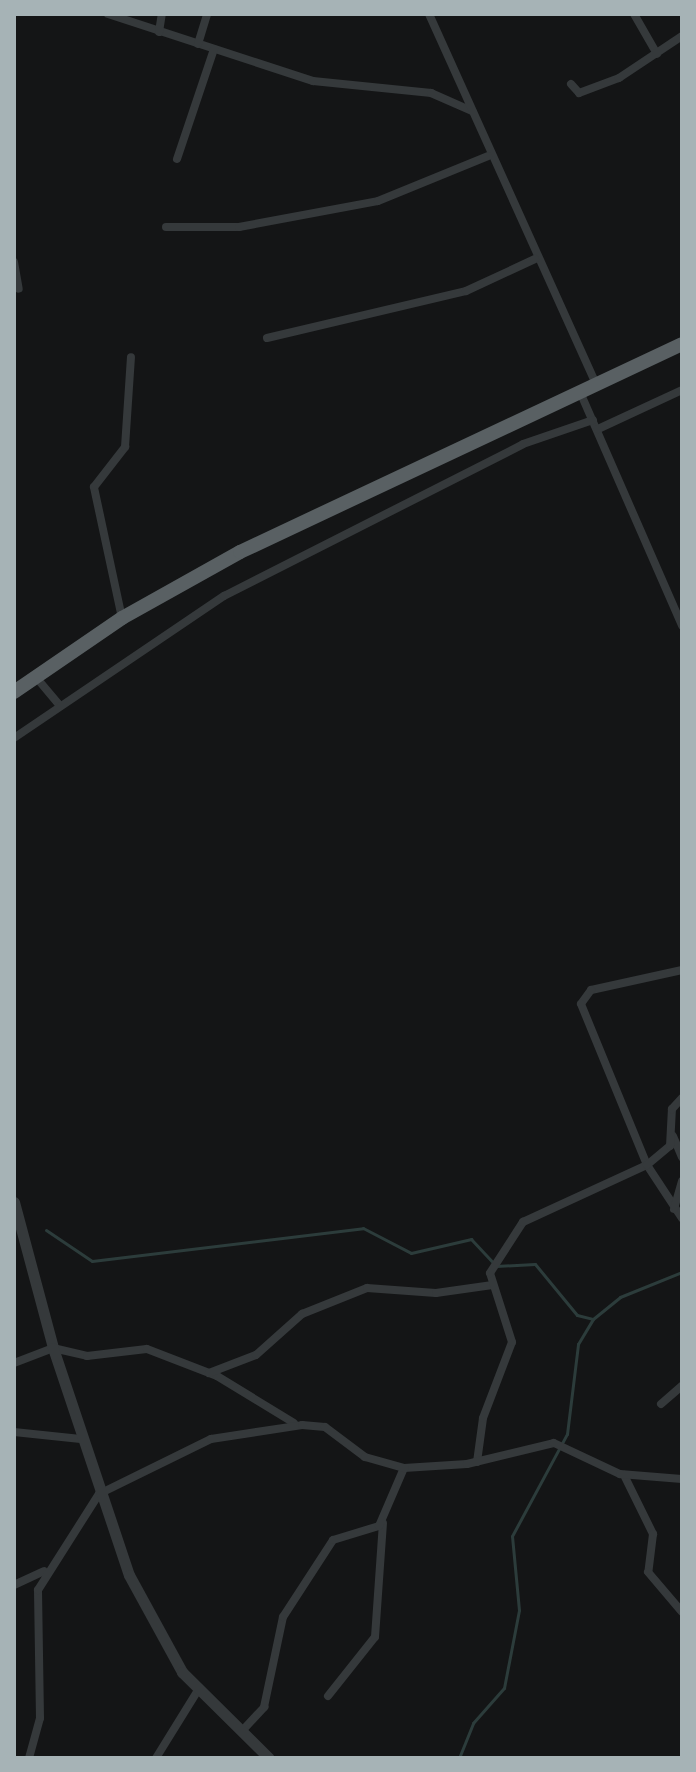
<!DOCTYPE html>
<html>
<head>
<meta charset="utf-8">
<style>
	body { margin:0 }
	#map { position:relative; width:696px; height:1772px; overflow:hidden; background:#141516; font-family:"Fira Sans",sans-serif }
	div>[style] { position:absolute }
	.stream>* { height:3px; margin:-1.5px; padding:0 1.5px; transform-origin:1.5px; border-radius:1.5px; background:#2c3c3b }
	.minor>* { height:8px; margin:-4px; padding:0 4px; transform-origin:4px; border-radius:4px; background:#35393b }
	.tertiary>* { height:11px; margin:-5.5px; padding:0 5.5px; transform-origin:5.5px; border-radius:5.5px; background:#35393b }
	.trunk>* { height:14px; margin:-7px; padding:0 7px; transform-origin:7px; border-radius:7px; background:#596063 }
	span { translate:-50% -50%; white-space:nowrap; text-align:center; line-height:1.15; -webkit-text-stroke:6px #0f1011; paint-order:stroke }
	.frame { position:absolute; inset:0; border:16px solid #a6b3b6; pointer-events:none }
</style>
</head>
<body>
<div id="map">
	<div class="stream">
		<i style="left:46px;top:1230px;width:55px;rotate:34deg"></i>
		<i style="left:92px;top:1261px;width:273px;rotate:-6.9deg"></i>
		<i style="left:363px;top:1228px;width:54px;rotate:27.5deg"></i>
		<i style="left:411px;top:1253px;width:62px;rotate:-13.1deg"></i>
		<i style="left:471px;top:1239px;width:37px;rotate:47deg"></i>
		<i style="left:496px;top:1266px;width:39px;rotate:-3deg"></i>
		<i style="left:535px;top:1264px;width:66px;rotate:50.5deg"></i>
		<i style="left:577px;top:1315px;width:16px;rotate:14deg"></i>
		<i style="left:459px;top:1758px;width:38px;rotate:-68deg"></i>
		<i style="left:473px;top:1723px;width:47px;rotate:-48.5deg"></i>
		<i style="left:504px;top:1688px;width:79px;rotate:-79.1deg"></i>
		<i style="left:519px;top:1610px;width:74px;rotate:-95.4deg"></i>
		<i style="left:512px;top:1536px;width:116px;rotate:-61.7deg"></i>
		<i style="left:567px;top:1434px;width:91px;rotate:-83deg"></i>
		<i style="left:578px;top:1344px;width:29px;rotate:-59deg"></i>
		<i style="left:593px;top:1319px;width:35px;rotate:-39deg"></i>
		<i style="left:620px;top:1297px;width:67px;rotate:-22deg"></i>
	</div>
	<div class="minor">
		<i style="left:108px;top:14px;width:216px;rotate:18.1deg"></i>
		<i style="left:313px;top:81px;width:119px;rotate:5.8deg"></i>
		<i style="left:431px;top:93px;width:45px;rotate:23.7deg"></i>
		<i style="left:429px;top:14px;width:406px;rotate:65.7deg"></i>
		<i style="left:634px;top:14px;width:46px;rotate:60.1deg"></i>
		<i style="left:159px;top:32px;width:18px;rotate:-81deg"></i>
		<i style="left:198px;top:44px;width:31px;rotate:-73deg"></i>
		<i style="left:571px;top:84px;width:12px;rotate:48deg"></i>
		<i style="left:579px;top:93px;width:43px;rotate:-20.6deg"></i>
		<i style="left:619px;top:78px;width:76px;rotate:-33.7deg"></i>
		<i style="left:177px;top:159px;width:116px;rotate:-71.4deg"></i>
		<i style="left:166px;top:227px;width:73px"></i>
		<i style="left:239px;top:227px;width:141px;rotate:-10.6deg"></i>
		<i style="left:378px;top:201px;width:119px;rotate:-22.2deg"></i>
		<i style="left:14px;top:262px;width:27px;rotate:80deg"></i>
		<i style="left:267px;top:338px;width:204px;rotate:-13.3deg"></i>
		<i style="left:466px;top:291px;width:76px;rotate:-24.9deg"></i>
		<i style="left:580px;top:392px;width:255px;rotate:66.4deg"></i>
		<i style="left:598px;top:429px;width:93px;rotate:-24.9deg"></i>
		<i style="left:122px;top:618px;width:134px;rotate:-102.1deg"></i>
		<i style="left:94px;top:487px;width:51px;rotate:-52.2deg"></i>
		<i style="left:125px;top:447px;width:90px;rotate:-86.2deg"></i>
		<i style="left:35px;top:676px;width:39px;rotate:50deg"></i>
		<i style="left:14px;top:738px;width:254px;rotate:-34.1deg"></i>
		<i style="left:224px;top:596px;width:335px;rotate:-26.9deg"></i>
		<i style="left:523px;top:444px;width:74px;rotate:-18.9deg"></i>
		<i style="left:682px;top:970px;width:93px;rotate:167.6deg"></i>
		<i style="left:591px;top:990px;width:17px;rotate:126deg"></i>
		<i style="left:581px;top:1004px;width:174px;rotate:67.7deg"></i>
		<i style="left:647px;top:1165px;width:64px;rotate:56.6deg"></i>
		<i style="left:673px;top:1136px;width:23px;rotate:67deg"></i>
		<i style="left:674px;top:1209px;width:29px;rotate:-74deg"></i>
		<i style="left:14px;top:1363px;width:42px;rotate:-21deg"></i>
		<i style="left:53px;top:1348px;width:35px;rotate:13deg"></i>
		<i style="left:87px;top:1356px;width:60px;rotate:-6.7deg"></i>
		<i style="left:147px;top:1349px;width:75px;rotate:21.1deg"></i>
		<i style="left:217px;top:1376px;width:90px;rotate:31.4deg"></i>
		<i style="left:209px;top:1373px;width:50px;rotate:-21deg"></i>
		<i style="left:256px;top:1355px;width:62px;rotate:-41.7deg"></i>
		<i style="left:302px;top:1314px;width:70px;rotate:-21.8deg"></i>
		<i style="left:367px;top:1288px;width:69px;rotate:4.1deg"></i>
		<i style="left:436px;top:1293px;width:57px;rotate:-8.1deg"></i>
		<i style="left:661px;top:1404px;width:28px;rotate:-41deg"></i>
		<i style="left:14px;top:1432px;width:67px;rotate:6deg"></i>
		<i style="left:477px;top:1462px;width:44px;rotate:-82.2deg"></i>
		<i style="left:483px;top:1418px;width:81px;rotate:-69.1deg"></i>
		<i style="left:512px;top:1342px;width:72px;rotate:-107.7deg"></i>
		<i style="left:490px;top:1273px;width:61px;rotate:-57.1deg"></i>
		<i style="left:523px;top:1222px;width:136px;rotate:-24.7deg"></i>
		<i style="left:647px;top:1165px;width:30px;rotate:-40deg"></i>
		<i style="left:670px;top:1146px;width:37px;rotate:-87deg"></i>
		<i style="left:672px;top:1109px;width:15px;rotate:-48deg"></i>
		<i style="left:624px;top:1475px;width:66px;rotate:63.8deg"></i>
		<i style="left:653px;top:1534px;width:38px;rotate:97deg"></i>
		<i style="left:648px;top:1572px;width:52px;rotate:49.6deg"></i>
		<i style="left:14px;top:1585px;width:33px;rotate:-25deg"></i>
		<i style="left:328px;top:1696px;width:75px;rotate:-51.5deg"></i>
		<i style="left:375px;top:1637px;width:114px;rotate:-86deg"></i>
		<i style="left:242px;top:1731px;width:33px;rotate:-47deg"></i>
		<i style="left:264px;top:1707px;width:92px;rotate:-78.1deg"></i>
		<i style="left:283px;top:1617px;width:92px;rotate:-57deg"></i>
		<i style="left:333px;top:1540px;width:48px;rotate:-16.9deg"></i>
		<i style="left:379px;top:1526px;width:63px;rotate:-66.7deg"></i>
		<i style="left:404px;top:1468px;width:63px;rotate:-3.6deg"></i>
		<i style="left:467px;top:1464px;width:89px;rotate:-13.6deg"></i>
		<i style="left:554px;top:1443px;width:73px;rotate:25.2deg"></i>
		<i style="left:620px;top:1474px;width:62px;rotate:4.6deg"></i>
		<i style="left:29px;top:1758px;width:41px;rotate:-74.6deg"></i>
		<i style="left:40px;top:1718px;width:128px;rotate:-90.9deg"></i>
		<i style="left:38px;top:1590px;width:114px;rotate:-57.6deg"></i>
		<i style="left:99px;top:1494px;width:125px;rotate:-26.2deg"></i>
		<i style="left:211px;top:1439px;width:92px;rotate:-8.7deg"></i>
		<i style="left:302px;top:1425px;width:23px;rotate:5deg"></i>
		<i style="left:325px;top:1427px;width:50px;rotate:36.9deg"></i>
		<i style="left:365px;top:1457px;width:41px;rotate:15.8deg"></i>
		<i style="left:156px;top:1758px;width:78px;rotate:-58.2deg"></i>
	</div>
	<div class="tertiary">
		<i style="left:14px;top:1202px;width:151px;rotate:75deg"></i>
		<i style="left:53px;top:1348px;width:239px;rotate:71.5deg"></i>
		<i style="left:129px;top:1575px;width:111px;rotate:61.3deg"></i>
		<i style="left:182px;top:1672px;width:122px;rotate:44.7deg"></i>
	</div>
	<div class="trunk">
		<i style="left:14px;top:692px;width:131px;rotate:-34.4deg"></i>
		<i style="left:122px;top:618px;width:135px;rotate:-29.2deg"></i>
		<i style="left:240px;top:552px;width:488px;rotate:-25.2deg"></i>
	</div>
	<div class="frame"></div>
</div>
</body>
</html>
